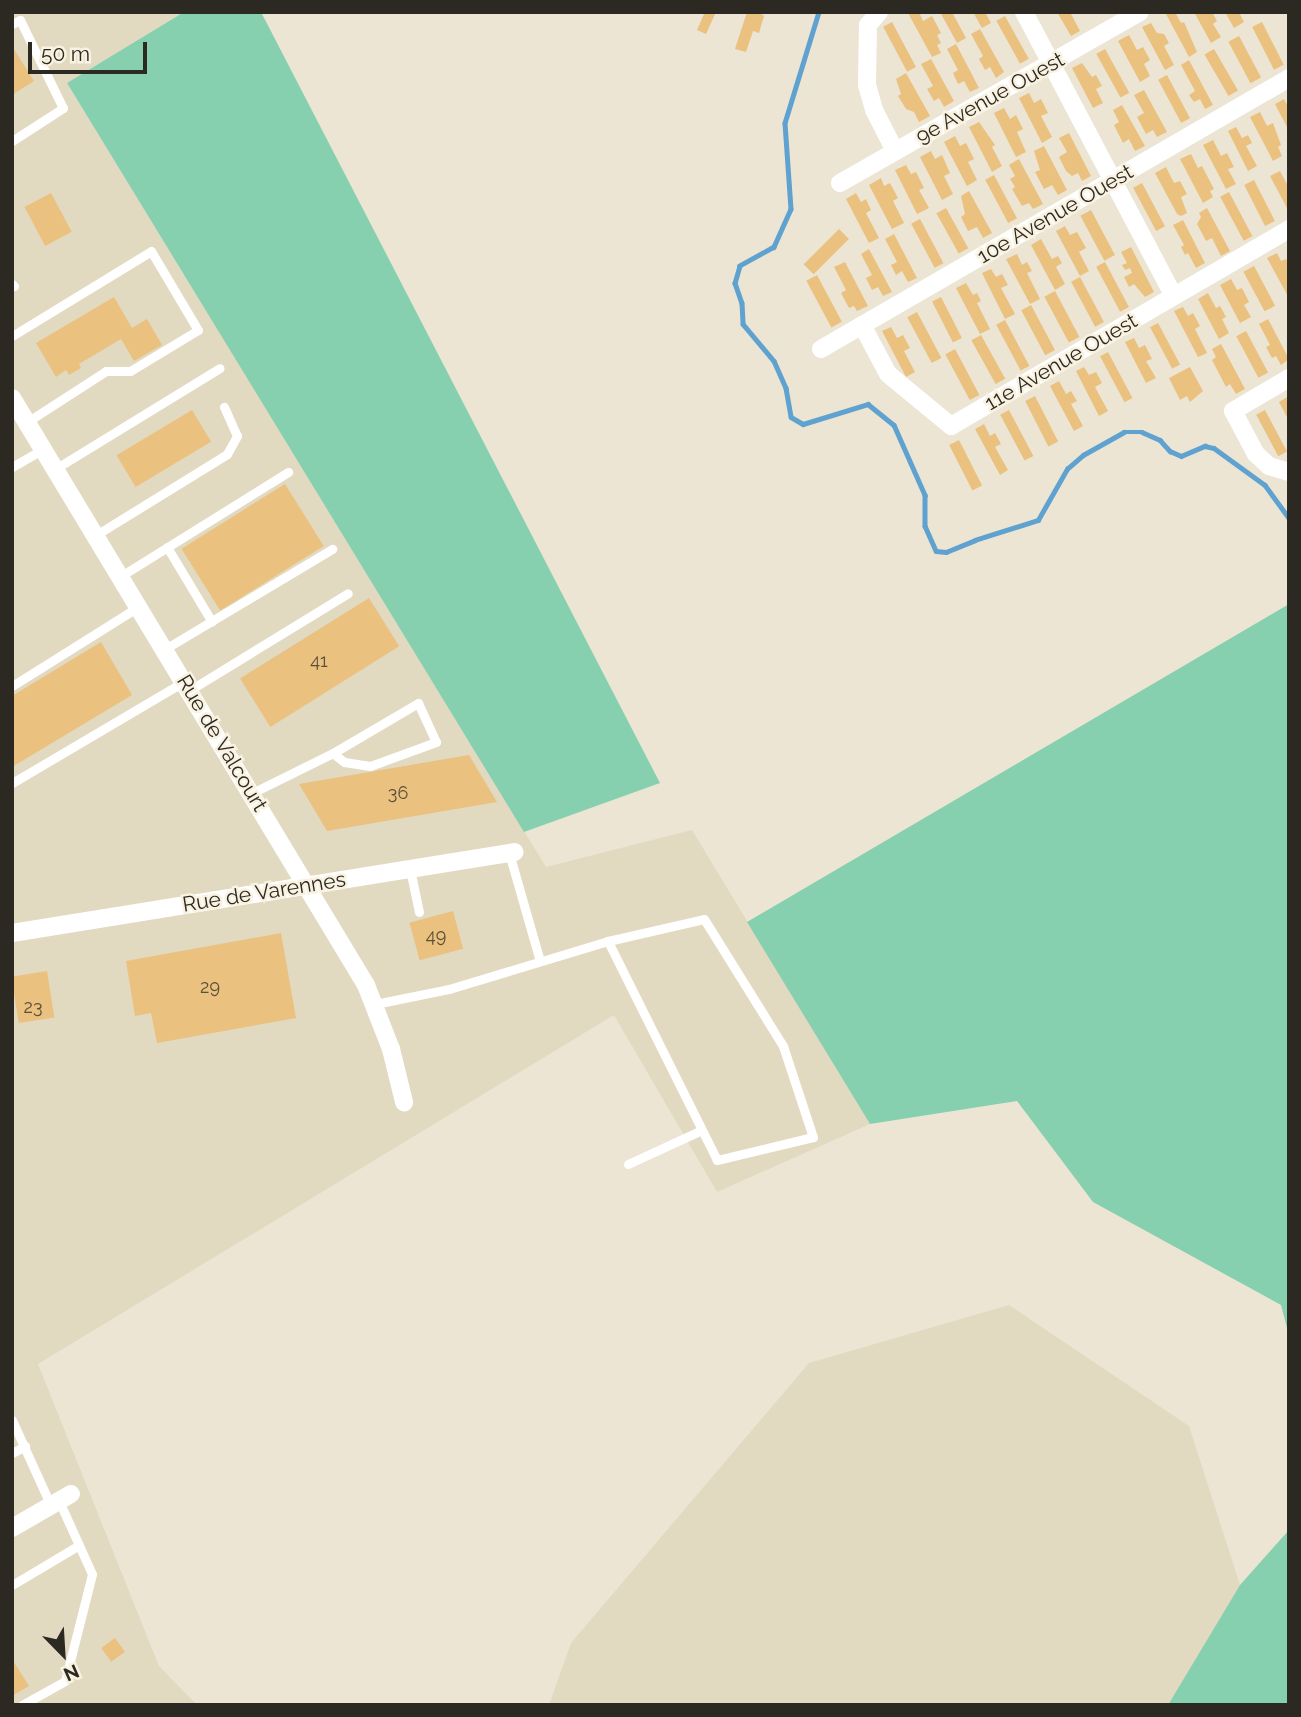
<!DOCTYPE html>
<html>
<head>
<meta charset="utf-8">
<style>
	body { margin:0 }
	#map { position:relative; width:1301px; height:1717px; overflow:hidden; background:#ece5d4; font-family:Raleway,sans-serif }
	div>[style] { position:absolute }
	.built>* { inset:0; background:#e2d9c1 }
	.green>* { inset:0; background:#87d0af }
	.stream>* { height:4.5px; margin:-2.25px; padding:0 2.25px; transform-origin:2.25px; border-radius:2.25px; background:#5fa2d0 }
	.building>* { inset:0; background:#eac17f; transform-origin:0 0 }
	.lane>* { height:9px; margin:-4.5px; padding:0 4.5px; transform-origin:4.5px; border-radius:4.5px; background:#fff }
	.street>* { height:18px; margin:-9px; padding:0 9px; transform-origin:9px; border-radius:9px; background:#fff }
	span { translate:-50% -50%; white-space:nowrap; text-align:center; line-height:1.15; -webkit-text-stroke:5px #f9f2e1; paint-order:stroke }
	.number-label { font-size:18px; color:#5c4f3a }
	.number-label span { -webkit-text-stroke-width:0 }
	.street-label { font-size:21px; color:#2c2923 }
	.frame { position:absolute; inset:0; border:14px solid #2c2923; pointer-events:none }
	.north { position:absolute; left:28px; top:1619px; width:70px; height:70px; -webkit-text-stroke:5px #f9f2e1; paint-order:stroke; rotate:156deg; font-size:19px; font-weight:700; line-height:28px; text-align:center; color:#2c2923 }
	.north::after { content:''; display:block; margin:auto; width:24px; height:32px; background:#2c2923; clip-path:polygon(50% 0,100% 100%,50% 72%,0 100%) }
	.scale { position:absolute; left:28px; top:42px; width:119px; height:32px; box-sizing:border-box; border:4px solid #2c2923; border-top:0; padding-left:9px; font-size:21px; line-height:24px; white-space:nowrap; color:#2c2923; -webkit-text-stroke:5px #f9f2e1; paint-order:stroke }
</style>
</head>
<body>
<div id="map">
	<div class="built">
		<i style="clip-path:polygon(12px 12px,184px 12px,67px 83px,546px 867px,692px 830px,870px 1124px,717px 1192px,614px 1015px,38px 1364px,159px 1666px,197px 1705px,12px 1705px)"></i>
		<i style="clip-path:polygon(1009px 1305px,1189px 1426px,1240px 1585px,1168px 1705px,549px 1705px,571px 1643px,809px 1363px)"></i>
	</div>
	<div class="green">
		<i style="clip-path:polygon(184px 12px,261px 12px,660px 783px,524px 832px,67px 83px)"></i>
		<i style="clip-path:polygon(1289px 604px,1289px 1336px,1281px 1305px,1093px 1202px,1017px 1101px,870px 1124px,747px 922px)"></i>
		<i style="clip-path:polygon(1289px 1530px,1289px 1705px,1168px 1705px,1240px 1585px)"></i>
	</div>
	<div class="stream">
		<i style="left:819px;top:12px;width:116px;rotate:107deg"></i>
		<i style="left:785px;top:123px;width:86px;rotate:86deg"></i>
		<i style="left:791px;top:209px;width:42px;rotate:114.1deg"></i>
		<i style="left:774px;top:247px;width:39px;rotate:151deg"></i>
		<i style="left:740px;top:266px;width:18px;rotate:106deg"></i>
		<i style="left:735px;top:283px;width:21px;rotate:71deg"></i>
		<i style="left:742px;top:303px;width:21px;rotate:87deg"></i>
		<i style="left:743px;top:324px;width:48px;rotate:50deg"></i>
		<i style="left:774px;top:361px;width:30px;rotate:66deg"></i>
		<i style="left:786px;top:388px;width:29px;rotate:80deg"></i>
		<i style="left:791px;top:417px;width:14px;rotate:30deg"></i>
		<i style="left:803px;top:424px;width:68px;rotate:-17.1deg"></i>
		<i style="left:868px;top:404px;width:33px;rotate:39deg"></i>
		<i style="left:894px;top:425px;width:77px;rotate:66.1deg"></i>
		<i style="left:925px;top:495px;width:31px;rotate:90deg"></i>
		<i style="left:925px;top:526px;width:27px;rotate:66deg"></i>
		<i style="left:936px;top:551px;width:10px;rotate:6deg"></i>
		<i style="left:946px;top:552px;width:31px;rotate:-22deg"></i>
		<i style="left:975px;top:540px;width:66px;rotate:-17.6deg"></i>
		<i style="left:1038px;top:520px;width:59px;rotate:-60.4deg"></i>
		<i style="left:1067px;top:469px;width:21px;rotate:-41deg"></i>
		<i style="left:1083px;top:455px;width:47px;rotate:-29.3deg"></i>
		<i style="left:1124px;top:432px;width:18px"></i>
		<i style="left:1142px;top:432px;width:20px;rotate:24deg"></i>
		<i style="left:1160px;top:440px;width:15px;rotate:48deg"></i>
		<i style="left:1170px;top:451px;width:12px;rotate:24deg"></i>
		<i style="left:1181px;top:456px;width:26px;rotate:-23deg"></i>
		<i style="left:1205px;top:446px;width:9px;rotate:13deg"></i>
		<i style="left:1214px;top:448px;width:63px;rotate:36deg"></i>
		<i style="left:1265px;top:485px;width:41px;rotate:54deg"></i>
	</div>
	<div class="building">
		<i style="clip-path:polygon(705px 12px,716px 12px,706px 34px,697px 30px)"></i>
		<i style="clip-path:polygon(747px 12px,759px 12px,764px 16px,759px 33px,753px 31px,746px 52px,735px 49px)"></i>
		<i style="clip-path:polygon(919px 12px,923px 21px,932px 16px,941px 33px,937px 35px,941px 43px,937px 45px,941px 53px,932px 57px,908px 13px)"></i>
		<i style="clip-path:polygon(940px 12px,956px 12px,953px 14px,966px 38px,957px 43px)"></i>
		<i style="clip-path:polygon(973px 12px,985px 12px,991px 23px,982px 28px)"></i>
		<i style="clip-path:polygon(1057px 12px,1070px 12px,1080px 31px,1071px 36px)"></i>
		<i style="clip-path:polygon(1175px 12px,1181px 23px,1184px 22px,1197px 52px,1189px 57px,1166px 14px)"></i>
		<i style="clip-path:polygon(1194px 12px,1212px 12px,1217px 21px,1213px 24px,1221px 37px,1211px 43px)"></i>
		<i style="clip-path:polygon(1225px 12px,1239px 12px,1244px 22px,1234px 28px)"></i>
		<i style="left:1005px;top:16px;width:49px;height:10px;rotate:61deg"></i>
		<i style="left:892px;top:22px;width:51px;height:10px;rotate:62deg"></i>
		<i style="left:1262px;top:22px;width:48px;height:11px;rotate:63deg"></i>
		<i style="clip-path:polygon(1151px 23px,1157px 33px,1164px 34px,1169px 43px,1164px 46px,1174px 65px,1165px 70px,1142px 27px)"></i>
		<i style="clip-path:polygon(980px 29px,1004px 72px,996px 78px,990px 67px,985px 70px,979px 59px,983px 56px,971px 34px)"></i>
		<i style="clip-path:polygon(1129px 35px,1137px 50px,1143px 47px,1150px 60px,1144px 64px,1150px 76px,1140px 82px,1118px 41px)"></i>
		<i style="left:1239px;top:36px;width:47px;height:12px;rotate:62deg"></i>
		<i style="clip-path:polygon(956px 44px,979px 88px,970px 92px,964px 81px,958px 84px,953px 73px,958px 70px,947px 49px)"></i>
		<i style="clip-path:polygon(12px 46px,34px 81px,12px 95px)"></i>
		<i style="left:1105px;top:49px;width:50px;height:10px;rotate:61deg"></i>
		<i style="left:1214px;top:49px;width:48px;height:11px;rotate:60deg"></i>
		<i style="clip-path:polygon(931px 59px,954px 101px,944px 107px,939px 98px,934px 101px,927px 89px,933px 86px,921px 64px)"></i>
		<i style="clip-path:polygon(1189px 60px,1213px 105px,1205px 109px,1200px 99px,1194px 102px,1189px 95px,1195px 91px,1181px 65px)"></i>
		<i style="clip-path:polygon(1082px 63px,1092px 77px,1096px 75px,1102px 86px,1096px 89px,1103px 103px,1093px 108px,1072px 68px)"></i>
		<i style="clip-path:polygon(906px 73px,930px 116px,919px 122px,914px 112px,906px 109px,898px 96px,901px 94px,896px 79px)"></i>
		<i style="left:1167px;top:75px;width:49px;height:10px;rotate:62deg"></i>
		<i style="clip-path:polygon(1144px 90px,1167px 132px,1157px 137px,1153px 130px,1146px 134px,1137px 117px,1144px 113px,1134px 95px)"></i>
		<i style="clip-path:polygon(1029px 93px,1034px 103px,1041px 99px,1048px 113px,1041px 116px,1052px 137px,1042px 143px,1019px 98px)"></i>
		<i style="clip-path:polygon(1284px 99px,1289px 109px,1289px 131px,1275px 104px)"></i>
		<i style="clip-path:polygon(1122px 105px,1145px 146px,1135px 151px,1129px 139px,1123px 143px,1114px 125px,1119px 122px,1113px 110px)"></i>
		<i style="clip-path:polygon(1004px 108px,1010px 119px,1016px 115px,1023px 129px,1017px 132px,1026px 152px,1016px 157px,994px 113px)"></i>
		<i style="clip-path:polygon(1260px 112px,1267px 126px,1273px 123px,1281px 145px,1278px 147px,1282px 156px,1273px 161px,1250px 117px)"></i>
		<i style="clip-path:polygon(979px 122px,995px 145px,992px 147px,1002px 166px,992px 172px,969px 127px)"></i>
		<i style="clip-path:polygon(1236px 127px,1242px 138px,1248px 135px,1252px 143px,1246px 146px,1257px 166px,1248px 171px,1228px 131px)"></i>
		<i style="clip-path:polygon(1069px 133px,1091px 176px,1082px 181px,1078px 173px,1072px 176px,1066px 171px,1059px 157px,1067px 152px,1059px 138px)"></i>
		<i style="clip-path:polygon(955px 136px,960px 146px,966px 143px,974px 159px,968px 162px,977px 180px,967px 186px,944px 142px)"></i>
		<i style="clip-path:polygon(1213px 140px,1221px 156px,1227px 153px,1234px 167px,1228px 169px,1236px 184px,1226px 189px,1203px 145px)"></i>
		<i style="clip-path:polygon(1044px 146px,1067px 190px,1058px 195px,1052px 185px,1044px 189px,1035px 172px,1040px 170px,1034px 151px)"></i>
		<i style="clip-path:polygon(931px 151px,935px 159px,942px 155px,950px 173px,944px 176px,953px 194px,942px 200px,920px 157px)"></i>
		<i style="clip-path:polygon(1191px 154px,1198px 168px,1202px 166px,1214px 189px,1210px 191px,1213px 197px,1203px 203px,1180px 159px)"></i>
		<i style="clip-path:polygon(1019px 159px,1043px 204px,1033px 209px,1029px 203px,1022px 206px,1012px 189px,1015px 187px,1010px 179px,1015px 176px,1009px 165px)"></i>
		<i style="clip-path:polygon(906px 165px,911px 174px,916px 172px,924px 188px,919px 190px,929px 208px,917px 214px,895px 170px)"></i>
		<i style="clip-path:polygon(1166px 167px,1174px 183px,1180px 181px,1187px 194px,1181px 197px,1187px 213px,1181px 216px,1177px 214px,1155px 173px)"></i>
		<i style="clip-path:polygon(1280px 171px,1289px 188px,1289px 212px,1270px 176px)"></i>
		<i style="left:994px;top:175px;width:49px;height:10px;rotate:62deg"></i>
		<i style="clip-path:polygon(881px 178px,884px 186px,890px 183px,898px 198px,893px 201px,904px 223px,892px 229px,869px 185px)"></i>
		<i style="left:1254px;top:180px;width:46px;height:11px;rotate:63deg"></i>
		<i style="left:1142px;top:183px;width:49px;height:10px;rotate:62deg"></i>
		<i style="clip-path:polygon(969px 191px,992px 233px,983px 238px,977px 227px,968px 231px,961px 217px,965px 214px,961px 196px)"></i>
		<i style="left:1229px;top:192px;width:50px;height:10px;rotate:62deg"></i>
		<i style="left:51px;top:193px;width:44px;height:30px;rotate:62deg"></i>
		<i style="clip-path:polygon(856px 193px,861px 202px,866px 199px,871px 210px,866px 213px,879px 238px,869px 243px,846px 199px)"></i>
		<i style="left:946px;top:208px;width:46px;height:11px;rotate:61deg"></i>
		<i style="clip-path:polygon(1207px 208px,1230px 251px,1221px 256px,1212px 238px,1206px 241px,1197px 224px,1201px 217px,1199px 213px)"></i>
		<i style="left:1091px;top:210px;width:51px;height:12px;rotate:62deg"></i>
		<i style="left:920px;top:219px;width:50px;height:10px;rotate:62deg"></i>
		<i style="clip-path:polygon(1183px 220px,1205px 263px,1196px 268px,1188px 253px,1185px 255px,1181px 247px,1184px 245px,1173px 225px)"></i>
		<i style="clip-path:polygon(1065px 226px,1070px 235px,1077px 232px,1086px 248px,1079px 252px,1089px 271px,1080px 276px,1056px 231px)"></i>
		<i style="left:839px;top:229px;width:14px;height:50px;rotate:45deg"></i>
		<i style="clip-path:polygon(894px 234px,917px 278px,908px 282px,902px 271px,896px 275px,891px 265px,897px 262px,885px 239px)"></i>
		<i style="clip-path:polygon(1041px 239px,1052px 259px,1058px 256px,1062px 263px,1056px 267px,1065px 284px,1055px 290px,1031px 245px)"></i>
		<i style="clip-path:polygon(1131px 247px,1154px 292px,1145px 297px,1134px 284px,1129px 287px,1124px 277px,1132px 273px,1130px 268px,1125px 270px,1122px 265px,1127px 263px,1121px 252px)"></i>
		<i style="clip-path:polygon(869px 249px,892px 292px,883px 296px,878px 287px,872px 290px,866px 278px,872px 275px,861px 254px)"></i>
		<i style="clip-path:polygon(1277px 253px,1281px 261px,1286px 259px,1289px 265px,1289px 298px,1267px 258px)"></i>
		<i style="clip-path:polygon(1017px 254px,1022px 265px,1027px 262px,1032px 271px,1027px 273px,1040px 299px,1030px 304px,1006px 259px)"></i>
		<i style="clip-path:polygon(845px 262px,868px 306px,857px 311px,854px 306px,849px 308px,841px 293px,846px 290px,834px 267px)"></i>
		<i style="left:1105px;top:262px;width:51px;height:10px;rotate:62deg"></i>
		<i style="left:1254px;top:266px;width:45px;height:12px;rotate:62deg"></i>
		<i style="clip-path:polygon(991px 269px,996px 277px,1002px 274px,1008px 285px,1001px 288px,1015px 314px,1005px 319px,982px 273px)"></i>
		<i style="left:817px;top:275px;width:53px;height:12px;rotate:62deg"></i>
		<i style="left:1080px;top:277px;width:51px;height:10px;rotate:62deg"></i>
		<i style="clip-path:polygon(1231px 279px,1237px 290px,1242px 288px,1249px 302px,1244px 305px,1251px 317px,1240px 323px,1220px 285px)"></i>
		<i style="clip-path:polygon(966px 283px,973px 295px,977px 293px,981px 301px,977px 303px,990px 329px,980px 334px,956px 288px)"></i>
		<i style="left:1055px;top:291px;width:52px;height:12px;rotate:62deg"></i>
		<i style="clip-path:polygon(1208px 293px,1216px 308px,1220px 306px,1226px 317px,1222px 319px,1229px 333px,1219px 339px,1198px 299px)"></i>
		<i style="clip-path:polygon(114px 297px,132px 328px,147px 319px,162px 345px,134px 361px,121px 339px,79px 364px,81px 368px,69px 375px,66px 370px,56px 377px,36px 343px)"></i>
		<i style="left:941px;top:297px;width:46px;height:10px;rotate:63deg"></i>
		<i style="left:1031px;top:305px;width:51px;height:11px;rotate:62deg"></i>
		<i style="clip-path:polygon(1183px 307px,1188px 316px,1193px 313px,1200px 326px,1195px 329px,1207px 353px,1198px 357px,1174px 311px)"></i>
		<i style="left:917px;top:312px;width:52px;height:11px;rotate:62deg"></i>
		<i style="clip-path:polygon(1268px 319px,1289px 359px,1281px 365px,1276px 356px,1272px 358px,1266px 347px,1270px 345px,1259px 324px)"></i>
		<i style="left:1005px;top:320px;width:52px;height:10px;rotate:62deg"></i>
		<i style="left:1158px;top:323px;width:47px;height:9px;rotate:62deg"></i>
		<i style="clip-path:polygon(891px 327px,897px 338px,903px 335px,910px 348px,904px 351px,915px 372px,906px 377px,882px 331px)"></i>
		<i style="left:1246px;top:331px;width:47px;height:11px;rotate:62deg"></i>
		<i style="left:981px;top:335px;width:50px;height:11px;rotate:61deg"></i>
		<i style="clip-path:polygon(1134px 338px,1139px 348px,1145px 345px,1152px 359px,1146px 361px,1156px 378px,1146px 383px,1125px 342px)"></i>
		<i style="clip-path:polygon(1221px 344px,1245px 389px,1236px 394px,1230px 384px,1226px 387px,1212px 360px,1216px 357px,1212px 349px)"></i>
		<i style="left:955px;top:349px;width:52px;height:11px;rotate:62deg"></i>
		<i style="left:1108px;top:352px;width:52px;height:9px;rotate:62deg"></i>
		<i style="clip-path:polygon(1084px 367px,1089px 375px,1096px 372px,1102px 383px,1095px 387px,1108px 411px,1099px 416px,1076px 371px)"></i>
		<i style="clip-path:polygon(1190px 367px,1203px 391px,1190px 402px,1187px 396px,1180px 400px,1169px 378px)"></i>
		<i style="clip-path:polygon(1059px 381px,1066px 394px,1071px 391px,1077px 401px,1071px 404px,1083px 426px,1074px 431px,1050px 386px)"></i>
		<i style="left:1035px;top:396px;width:51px;height:11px;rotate:63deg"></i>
		<i style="clip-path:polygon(1289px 396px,1289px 421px,1279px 402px)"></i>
		<i style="left:192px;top:410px;width:37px;height:88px;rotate:59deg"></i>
		<i style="left:1009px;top:410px;width:52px;height:10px;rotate:62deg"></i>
		<i style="left:1265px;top:410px;width:47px;height:10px;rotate:62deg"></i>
		<i style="clip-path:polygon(984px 424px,990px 436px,995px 433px,1001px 444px,995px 447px,1008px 470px,1000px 475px,975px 429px)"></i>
		<i style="left:959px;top:440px;width:51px;height:11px;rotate:63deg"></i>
		<i style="left:285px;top:484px;width:73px;height:122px;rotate:58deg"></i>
		<i style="left:369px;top:598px;width:57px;height:152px;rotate:58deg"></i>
		<i style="clip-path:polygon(101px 642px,132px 695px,12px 767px,12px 696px)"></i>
		<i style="clip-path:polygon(469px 755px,497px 802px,327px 831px,299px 784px)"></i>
		<i style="left:453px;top:911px;width:39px;height:45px;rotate:75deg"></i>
		<i style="clip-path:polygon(281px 933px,296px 1018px,157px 1043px,151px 1013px,135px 1016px,126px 961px)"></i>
		<i style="left:47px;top:971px;width:47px;height:36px;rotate:81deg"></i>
		<i style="left:115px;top:1638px;width:17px;height:17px;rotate:54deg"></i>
		<i style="clip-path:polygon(12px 1659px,29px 1686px,12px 1696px)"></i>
	</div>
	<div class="lane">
		<i style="left:12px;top:24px;width:9px;rotate:-27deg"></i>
		<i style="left:20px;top:20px;width:98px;rotate:64deg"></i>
		<i style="left:63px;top:108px;width:61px;rotate:147.1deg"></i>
		<i style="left:12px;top:284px;width:3px;rotate:45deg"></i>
		<i style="left:12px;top:336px;width:163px;rotate:-31.4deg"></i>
		<i style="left:151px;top:251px;width:92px;rotate:59.3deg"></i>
		<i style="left:198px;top:330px;width:79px;rotate:148.9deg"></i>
		<i style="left:130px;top:371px;width:24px;rotate:180deg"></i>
		<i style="left:106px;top:371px;width:94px;rotate:147.2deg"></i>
		<i style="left:12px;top:467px;width:36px;rotate:-30deg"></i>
		<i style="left:55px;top:469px;width:193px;rotate:-31.5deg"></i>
		<i style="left:96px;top:535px;width:154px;rotate:-31.7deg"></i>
		<i style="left:227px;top:454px;width:21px;rotate:-61deg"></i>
		<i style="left:237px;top:436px;width:32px;rotate:-114deg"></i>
		<i style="left:167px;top:547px;width:87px;rotate:59deg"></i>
		<i style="left:121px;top:576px;width:197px;rotate:-31.9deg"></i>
		<i style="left:165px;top:649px;width:195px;rotate:-30.9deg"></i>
		<i style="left:12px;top:686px;width:149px;rotate:-32.1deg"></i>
		<i style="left:190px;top:690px;width:185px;rotate:-31.5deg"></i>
		<i style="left:12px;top:783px;width:201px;rotate:-30.5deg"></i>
		<i style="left:252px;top:793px;width:90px;rotate:-26.3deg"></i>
		<i style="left:333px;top:753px;width:99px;rotate:-30.5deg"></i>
		<i style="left:418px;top:703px;width:43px;rotate:65.2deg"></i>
		<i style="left:436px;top:742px;width:70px;rotate:160deg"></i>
		<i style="left:370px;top:766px;width:26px;rotate:-171deg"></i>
		<i style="left:344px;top:762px;width:14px;rotate:-141deg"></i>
		<i style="left:509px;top:853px;width:112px;rotate:74deg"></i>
		<i style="left:410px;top:869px;width:44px;rotate:78.2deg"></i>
		<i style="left:375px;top:1004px;width:76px;rotate:-11.5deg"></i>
		<i style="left:449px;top:989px;width:166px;rotate:-16.8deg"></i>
		<i style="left:608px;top:941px;width:98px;rotate:-12.9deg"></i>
		<i style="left:704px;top:919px;width:150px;rotate:58.1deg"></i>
		<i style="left:783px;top:1046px;width:96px;rotate:71.8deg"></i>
		<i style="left:813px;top:1137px;width:99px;rotate:166.5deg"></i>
		<i style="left:717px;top:1160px;width:245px;rotate:-116.5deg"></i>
		<i style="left:628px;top:1164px;width:81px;rotate:-24.7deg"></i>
		<i style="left:12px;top:1420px;width:94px;rotate:65.6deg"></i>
		<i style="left:12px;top:1453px;width:15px;rotate:-28deg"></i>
		<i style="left:12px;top:1585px;width:78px;rotate:-30.8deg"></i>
		<i style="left:22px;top:1705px;width:49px;rotate:-29.2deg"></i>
		<i style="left:65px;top:1681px;width:110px;rotate:-75.8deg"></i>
		<i style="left:92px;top:1574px;width:80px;rotate:-114.3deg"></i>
	</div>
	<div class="street">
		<i style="left:879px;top:12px;width:17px;rotate:130deg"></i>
		<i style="left:868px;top:25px;width:60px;rotate:91deg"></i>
		<i style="left:867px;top:85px;width:26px;rotate:74deg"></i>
		<i style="left:874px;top:110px;width:46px;rotate:62.9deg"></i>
		<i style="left:1024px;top:12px;width:321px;rotate:62.2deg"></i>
		<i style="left:840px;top:183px;width:345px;rotate:-29.7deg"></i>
		<i style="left:862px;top:325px;width:55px;rotate:62deg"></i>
		<i style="left:888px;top:374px;width:82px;rotate:39.5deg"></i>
		<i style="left:951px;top:426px;width:391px;rotate:-30.2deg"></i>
		<i style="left:821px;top:349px;width:541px;rotate:-30.07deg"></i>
		<i style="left:1289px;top:378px;width:65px;rotate:149.5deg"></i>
		<i style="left:1233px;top:411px;width:49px;rotate:61.9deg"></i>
		<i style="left:1256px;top:454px;width:18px;rotate:43deg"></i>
		<i style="left:1269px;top:466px;width:21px;rotate:17deg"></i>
		<i style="left:12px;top:398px;width:685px;rotate:58.91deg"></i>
		<i style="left:366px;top:985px;width:69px;rotate:68.7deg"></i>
		<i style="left:391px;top:1049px;width:55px;rotate:76.2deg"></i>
		<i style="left:12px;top:933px;width:509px;rotate:-9.15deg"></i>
		<i style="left:12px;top:1528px;width:68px;rotate:-30deg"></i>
	</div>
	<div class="number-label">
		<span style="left:319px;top:661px">41</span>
		<span style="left:398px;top:793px">36</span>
		<span style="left:436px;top:936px">49</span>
		<span style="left:210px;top:987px">29</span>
		<span style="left:33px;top:1007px">23</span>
	</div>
	<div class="street-label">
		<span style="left:990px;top:98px;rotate:-29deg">9e Avenue Ouest</span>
		<span style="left:1055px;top:214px;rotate:-30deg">10e Avenue Ouest</span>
		<span style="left:1061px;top:362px;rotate:-30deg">11e Avenue Ouest</span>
		<span style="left:222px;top:743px;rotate:59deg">Rue de Valcourt</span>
		<span style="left:264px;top:892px;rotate:-9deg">Rue de Varennes</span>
	</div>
	<div class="frame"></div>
	<div class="north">N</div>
	<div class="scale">50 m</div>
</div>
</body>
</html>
